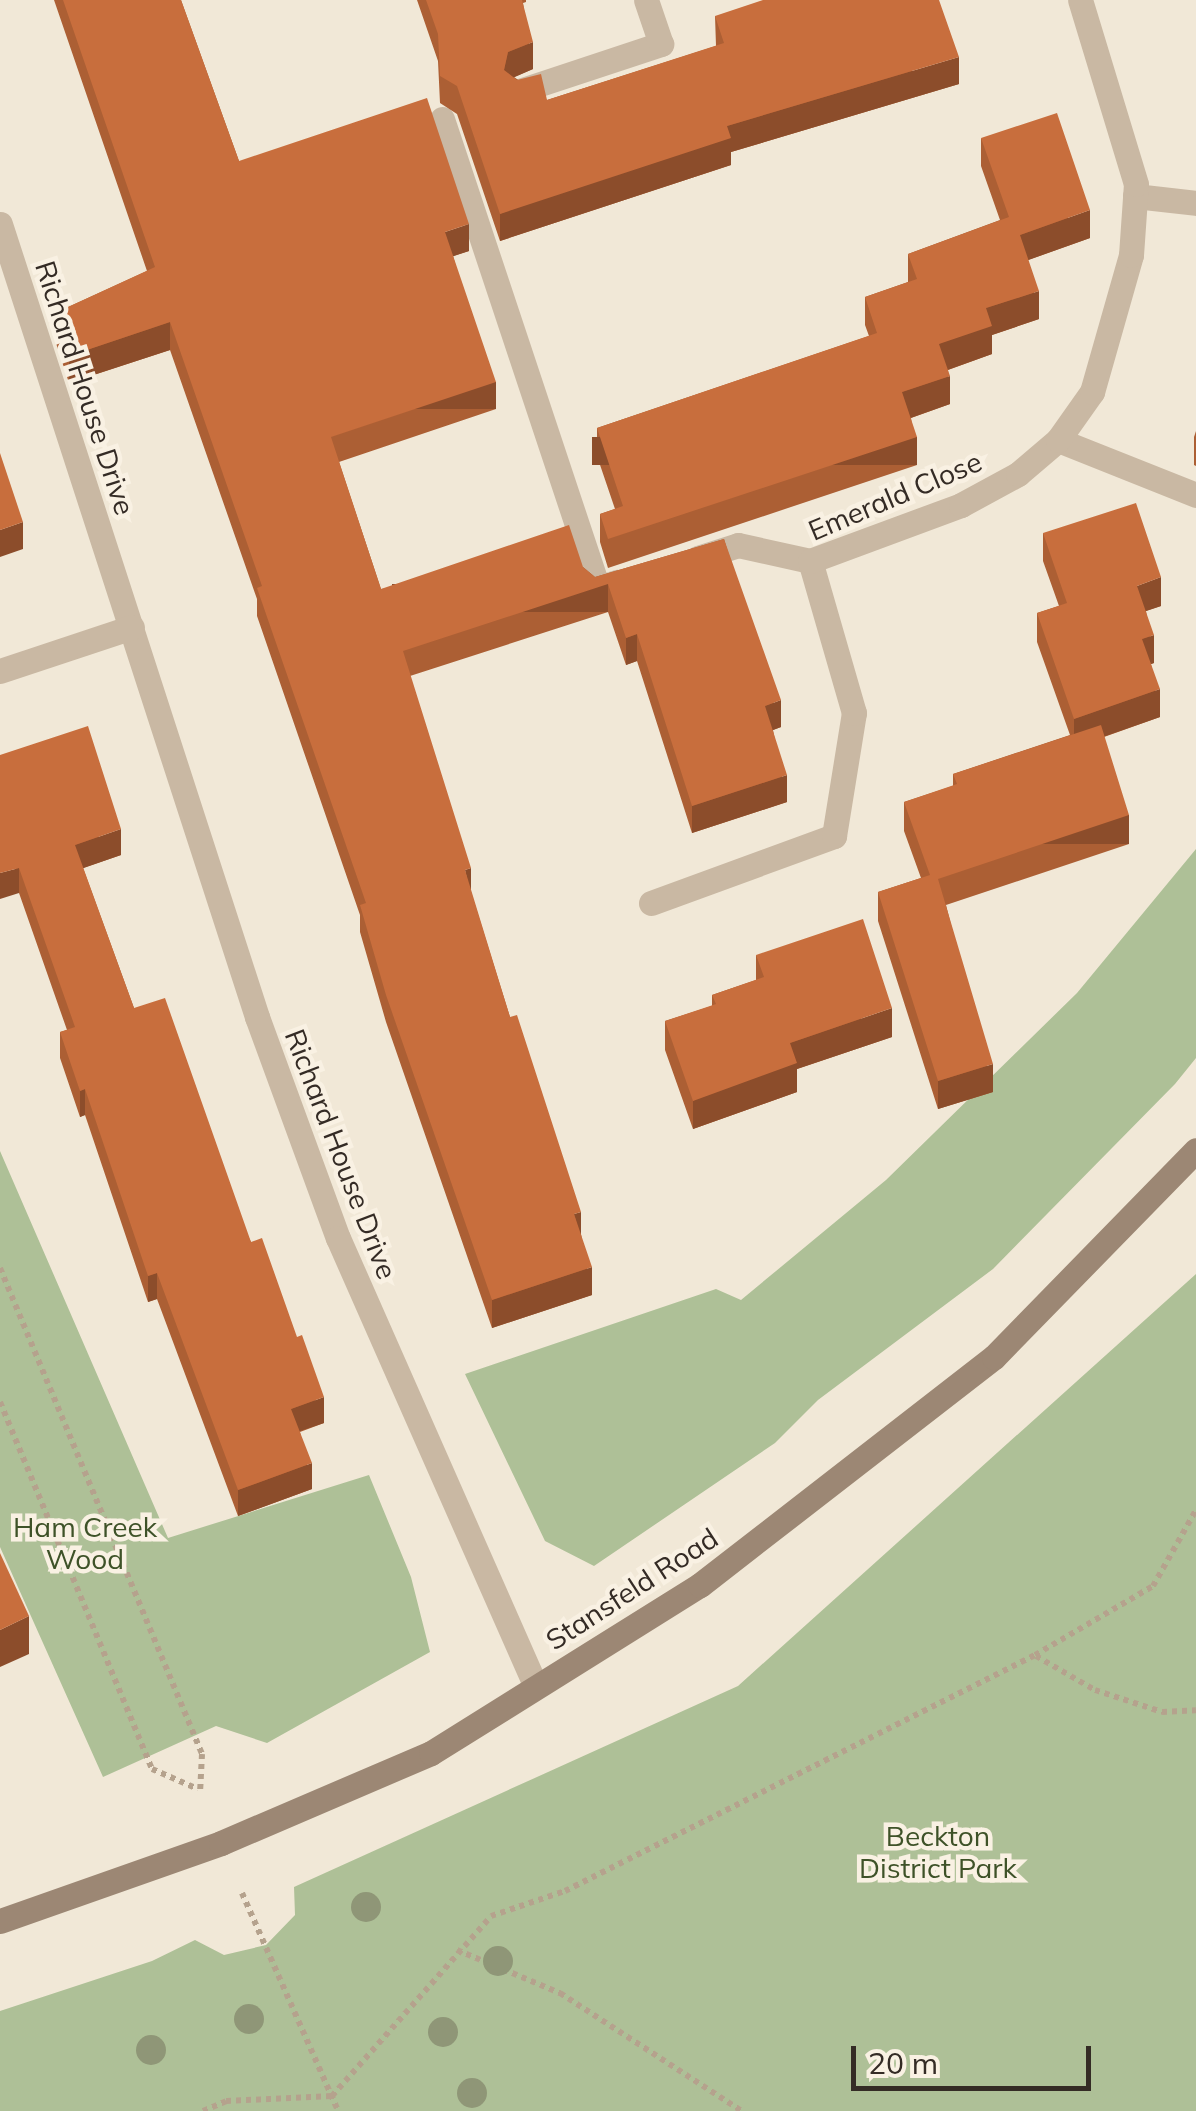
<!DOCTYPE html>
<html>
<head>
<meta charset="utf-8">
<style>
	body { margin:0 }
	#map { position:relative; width:1196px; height:2111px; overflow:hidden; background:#f1e8d7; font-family:Mulish,sans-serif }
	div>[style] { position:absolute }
	.green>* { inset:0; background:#aec097 }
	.path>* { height:6px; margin-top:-3px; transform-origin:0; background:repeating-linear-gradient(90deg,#b5a28d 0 5px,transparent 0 10px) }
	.lane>* { height:25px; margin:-12.5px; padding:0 12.5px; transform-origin:12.5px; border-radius:12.5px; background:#c9b8a3 }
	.street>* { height:25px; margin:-12.5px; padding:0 12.5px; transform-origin:12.5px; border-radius:12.5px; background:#c9b8a3 }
	.secondary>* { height:25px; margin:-12.5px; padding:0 12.5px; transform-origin:12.5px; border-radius:12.5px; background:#9c8774 }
	.trees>* { width:30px; height:30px; margin:-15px; border-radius:50%; background:#8f9677 }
	.wall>* { inset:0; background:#ac5f34 }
	.shaded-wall>* { inset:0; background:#8c4d2b; transform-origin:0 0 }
	.building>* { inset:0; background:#c86e3d }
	span { translate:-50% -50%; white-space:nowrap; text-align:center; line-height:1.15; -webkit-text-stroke:9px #f9f1e3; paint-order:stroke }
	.street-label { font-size:28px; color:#342b25 }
	.park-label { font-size:28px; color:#3e5228 }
	.scale { position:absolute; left:851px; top:2046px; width:240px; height:45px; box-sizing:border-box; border:5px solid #342b25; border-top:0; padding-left:12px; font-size:30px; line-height:35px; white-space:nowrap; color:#342b25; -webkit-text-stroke:8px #f9f1e3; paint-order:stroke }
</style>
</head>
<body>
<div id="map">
	<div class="green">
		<i style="clip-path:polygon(1196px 849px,1196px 1058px,1175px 1084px,993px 1269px,818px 1400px,775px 1443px,594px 1566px,545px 1541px,465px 1374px,716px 1289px,741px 1300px,886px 1180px,1077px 993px)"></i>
		<i style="clip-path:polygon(0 1151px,168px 1538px,369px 1475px,411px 1577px,430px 1652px,267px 1743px,216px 1726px,103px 1777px,0 1547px)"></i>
		<i style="clip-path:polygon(1196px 1274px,1196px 2111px,0 2111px,0 2011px,152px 1961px,195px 1940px,224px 1955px,266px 1945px,295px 1915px,294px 1887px,738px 1686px)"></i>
	</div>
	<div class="path">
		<i style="left:0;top:1268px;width:526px;rotate:67.43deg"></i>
		<i style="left:202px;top:1754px;width:40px;rotate:92.9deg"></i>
		<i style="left:0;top:1402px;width:397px;rotate:67.5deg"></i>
		<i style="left:152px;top:1769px;width:50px;rotate:23.5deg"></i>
		<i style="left:1036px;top:1656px;width:68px;rotate:30deg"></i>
		<i style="left:1095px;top:1690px;width:71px;rotate:18.2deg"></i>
		<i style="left:1162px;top:1712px;width:34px;rotate:-3deg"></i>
		<i style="left:242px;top:1893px;width:238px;rotate:66.2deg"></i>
		<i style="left:457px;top:1950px;width:112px;rotate:22.7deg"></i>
		<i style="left:560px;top:1993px;width:217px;rotate:33deg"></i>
		<i style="left:203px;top:2111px;width:25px;rotate:-23deg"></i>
		<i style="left:226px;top:2101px;width:106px;rotate:-2.7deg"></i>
		<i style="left:332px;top:2096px;width:240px;rotate:-48.5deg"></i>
		<i style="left:491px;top:1916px;width:78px;rotate:-18.7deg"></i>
		<i style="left:565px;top:1891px;width:526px;rotate:-26.66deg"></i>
		<i style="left:1035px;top:1655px;width:137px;rotate:-30.3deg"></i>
		<i style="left:1153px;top:1586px;width:87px;rotate:-60.5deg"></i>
	</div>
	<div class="lane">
		<i style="left:442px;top:119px;width:494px;rotate:71.6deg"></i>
		<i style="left:598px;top:588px;width:20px;rotate:-18deg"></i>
		<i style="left:1135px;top:196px;width:61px;rotate:6.5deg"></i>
		<i style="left:1058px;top:440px;width:149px;rotate:21.7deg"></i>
		<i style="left:698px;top:558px;width:42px;rotate:-18deg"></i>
		<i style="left:738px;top:545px;width:74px;rotate:12.5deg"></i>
	</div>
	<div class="street">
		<i style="left:519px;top:91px;width:150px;rotate:-18.3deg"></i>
		<i style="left:661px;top:44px;width:46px;rotate:-108.8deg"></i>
		<i style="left:0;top:224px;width:834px;rotate:72.04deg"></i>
		<i style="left:257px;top:1017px;width:235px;rotate:69.9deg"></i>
		<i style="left:338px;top:1238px;width:490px;rotate:66.2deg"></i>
		<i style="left:0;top:671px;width:139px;rotate:-18.4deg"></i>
		<i style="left:651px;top:903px;width:195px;rotate:-20.1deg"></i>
		<i style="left:834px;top:836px;width:125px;rotate:-80.8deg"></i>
		<i style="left:854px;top:713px;width:158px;rotate:-106.1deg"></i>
		<i style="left:810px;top:561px;width:161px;rotate:-20.3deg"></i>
		<i style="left:961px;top:505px;width:65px;rotate:-28.5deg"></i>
		<i style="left:1018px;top:474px;width:52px;rotate:-40.4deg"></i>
		<i style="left:1058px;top:440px;width:59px;rotate:-54.7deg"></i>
		<i style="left:1092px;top:392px;width:142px;rotate:-74.1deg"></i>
		<i style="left:1131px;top:255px;width:71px;rotate:-86deg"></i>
		<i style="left:1136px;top:184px;width:192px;rotate:-106.9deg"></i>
	</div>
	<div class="secondary">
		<i style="left:0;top:1921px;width:234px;rotate:-19.4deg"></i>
		<i style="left:221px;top:1843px;width:228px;rotate:-23.2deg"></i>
		<i style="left:431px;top:1753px;width:317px;rotate:-32deg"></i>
		<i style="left:700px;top:1585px;width:372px;rotate:-37.8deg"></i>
		<i style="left:994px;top:1357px;width:289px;rotate:-45.7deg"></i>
	</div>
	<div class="trees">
		<i style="left:366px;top:1907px"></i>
		<i style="left:498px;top:1961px"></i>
		<i style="left:249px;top:2019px"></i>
		<i style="left:443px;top:2032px"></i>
		<i style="left:151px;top:2050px"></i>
		<i style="left:472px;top:2093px"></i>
	</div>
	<div class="wall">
		<i style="clip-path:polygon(54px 0,181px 0,239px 161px,469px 251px,453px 256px,496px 409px,339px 462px,381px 589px,583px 567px,595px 577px,724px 539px,781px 727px,773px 730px,787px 802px,692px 833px,637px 661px,626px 665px,608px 612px,410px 676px,471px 892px,510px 1017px,581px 1234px,592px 1295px,492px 1328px,386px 1022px,360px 932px,360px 915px,257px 616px,257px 599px,170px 350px,69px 383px,55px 340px,55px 313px,147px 271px)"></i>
		<i style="clip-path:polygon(417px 0,526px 0,526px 2px,523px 3px,533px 69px,514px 77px,547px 100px,716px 46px,715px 16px,959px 84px,731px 152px,731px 165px,500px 241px,457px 114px,440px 103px,438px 61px)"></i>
		<i style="clip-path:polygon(981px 138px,1090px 238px,1028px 260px,1039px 319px,992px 335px,992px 354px,948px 370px,950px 404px,911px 418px,917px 465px,608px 568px,600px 542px,600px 514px,615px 509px,597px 456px,597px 428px,869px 336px,865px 325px,865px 297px,908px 282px,908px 254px,1000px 220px,981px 166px)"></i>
		<i style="clip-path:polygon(1196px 431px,1196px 466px,1194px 465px,1194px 437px)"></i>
		<i style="clip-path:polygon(1043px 533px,1161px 606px,1146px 611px,1154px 663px,1151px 664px,1160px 717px,1104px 737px,1129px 844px,946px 905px,993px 1092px,938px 1109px,878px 921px,878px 892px,921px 878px,904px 831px,904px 802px,953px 786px,953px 774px,1070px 735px,1037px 642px,1037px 613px,1059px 606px,1043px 561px)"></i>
		<i style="clip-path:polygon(0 755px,121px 855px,83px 868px,134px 1008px,251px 1242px,324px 1423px,300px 1432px,312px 1489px,238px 1516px,157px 1299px,148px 1302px,85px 1115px,80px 1117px,60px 1058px,60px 1032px,67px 1030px,19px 893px)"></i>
		<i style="clip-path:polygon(756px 955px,892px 1037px,797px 1069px,797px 1092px,693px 1129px,665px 1050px,665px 1021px,712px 1006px,712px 995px,756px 980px)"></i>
	</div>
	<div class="shaded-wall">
		<i style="clip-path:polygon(533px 42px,533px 69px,508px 80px,504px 70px,508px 52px)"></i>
		<i style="clip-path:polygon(959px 57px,959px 84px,731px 152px,731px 165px,500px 241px,500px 214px,727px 126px)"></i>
		<i style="clip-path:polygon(1090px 210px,1090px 238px,1020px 263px,1020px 235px)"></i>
		<i style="clip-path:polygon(469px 224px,469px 251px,445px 259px,445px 232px)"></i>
		<i style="clip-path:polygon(1039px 291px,1039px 319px,992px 335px,992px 354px,939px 373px,939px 344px,986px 308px)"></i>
		<i style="clip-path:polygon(170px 322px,170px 350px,69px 383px,69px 356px)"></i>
		<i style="clip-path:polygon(950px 376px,950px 404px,902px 421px,902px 392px)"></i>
		<i style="left:496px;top:382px;width:27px;height:174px;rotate:90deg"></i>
		<i style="left:917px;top:437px;width:28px;height:325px;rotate:90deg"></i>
		<i style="clip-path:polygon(23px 522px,23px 549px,0 557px,0 530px)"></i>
		<i style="clip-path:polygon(1161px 577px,1161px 606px,1137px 614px,1137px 586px)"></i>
		<i style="left:608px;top:584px;width:28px;height:216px;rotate:90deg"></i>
		<i style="clip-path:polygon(637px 634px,637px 661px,626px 665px,626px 638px)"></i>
		<i style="clip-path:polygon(1154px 635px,1154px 663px,1142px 667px,1142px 639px)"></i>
		<i style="clip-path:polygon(1160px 689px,1160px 717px,1074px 747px,1074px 719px)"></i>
		<i style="clip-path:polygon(781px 700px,781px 727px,765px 733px,765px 706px)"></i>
		<i style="clip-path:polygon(787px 775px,787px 802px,692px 833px,692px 806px)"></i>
		<i style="left:1129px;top:815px;width:29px;height:201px;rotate:90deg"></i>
		<i style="clip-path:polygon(121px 829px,121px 855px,75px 871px,75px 845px)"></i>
		<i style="clip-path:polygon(19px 868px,19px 893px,0 899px,0 873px)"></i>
		<i style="clip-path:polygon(471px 868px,471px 896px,465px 870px)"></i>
		<i style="clip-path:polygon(892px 1008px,892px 1037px,797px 1069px,797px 1092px,693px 1129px,693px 1101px,790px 1043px)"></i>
		<i style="clip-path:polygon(993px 1064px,993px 1092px,938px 1109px,938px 1081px)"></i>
		<i style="clip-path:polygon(85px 1089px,85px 1115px,80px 1117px,80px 1091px)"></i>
		<i style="clip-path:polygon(581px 1212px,581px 1239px,574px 1214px)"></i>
		<i style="clip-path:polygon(592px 1267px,592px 1295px,492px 1328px,492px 1300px)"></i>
		<i style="clip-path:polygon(157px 1273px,157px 1299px,148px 1302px,148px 1276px)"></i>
		<i style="clip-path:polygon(324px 1397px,324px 1423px,291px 1434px,291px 1409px)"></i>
		<i style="clip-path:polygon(312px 1463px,312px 1489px,238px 1516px,238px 1490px)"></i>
		<i style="clip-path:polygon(29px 1616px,29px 1654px,0 1667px,0 1630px)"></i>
	</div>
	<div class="building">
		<i style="clip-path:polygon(63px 0,181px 0,239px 161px,427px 98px,469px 224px,445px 232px,496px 382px,331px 437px,381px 589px,569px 525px,583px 567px,595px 577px,724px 539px,781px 700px,765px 706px,787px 775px,692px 806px,637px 634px,626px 638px,608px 584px,403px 651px,471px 868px,465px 870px,510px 1017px,517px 1015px,581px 1212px,574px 1214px,592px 1267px,492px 1300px,386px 995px,360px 905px,366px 903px,257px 588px,262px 586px,170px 322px,69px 356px,55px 313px,155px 267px)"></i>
		<i style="clip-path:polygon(426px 0,522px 0,533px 42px,508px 52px,504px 70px,517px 80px,541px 74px,547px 100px,724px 43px,715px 16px,763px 0,939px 0,959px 57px,727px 126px,731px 138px,500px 214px,457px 86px,440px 76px,438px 34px)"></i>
		<i style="clip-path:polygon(1057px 113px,1090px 210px,1020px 235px,1039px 291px,986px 308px,992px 326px,939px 344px,950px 376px,902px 392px,917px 437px,608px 539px,600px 514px,623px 506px,597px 428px,877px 333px,865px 297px,917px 279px,908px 254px,1009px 217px,981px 138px)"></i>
		<i style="clip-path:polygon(0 453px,23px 522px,0 530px)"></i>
		<i style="clip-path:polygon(1136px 503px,1161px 577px,1137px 586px,1154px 635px,1142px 639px,1160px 689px,1074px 719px,1037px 613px,1067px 603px,1043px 533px)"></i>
		<i style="clip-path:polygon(1101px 725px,1129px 815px,938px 879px,993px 1064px,938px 1081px,878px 892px,930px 875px,904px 802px,957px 784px,953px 774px)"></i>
		<i style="clip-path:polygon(88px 726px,121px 829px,75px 845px,134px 1008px,165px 998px,251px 1242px,262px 1238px,297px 1337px,302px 1335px,324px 1397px,291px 1409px,312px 1463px,238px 1490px,157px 1273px,148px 1276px,85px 1089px,80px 1091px,60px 1032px,75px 1027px,19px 868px,0 873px,0 755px)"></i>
		<i style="clip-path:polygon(863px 919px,892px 1008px,790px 1043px,797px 1063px,693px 1101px,665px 1021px,716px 1004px,712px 995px,764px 977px,756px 955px)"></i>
		<i style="clip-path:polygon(0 1553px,29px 1616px,0 1630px)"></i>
	</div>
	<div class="street-label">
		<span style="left:85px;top:388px;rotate:72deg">Richard House Drive</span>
		<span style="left:895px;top:496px;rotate:-23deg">Emerald Close</span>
		<span style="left:341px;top:1154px;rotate:69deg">Richard House Drive</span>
		<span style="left:632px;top:1589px;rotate:-33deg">Stansfeld Road</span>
	</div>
	<div class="park-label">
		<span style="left:85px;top:1543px">Ham Creek<br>Wood</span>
		<span style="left:938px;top:1852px">Beckton<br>District Park</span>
	</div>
	<div class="scale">20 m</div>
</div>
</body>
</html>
